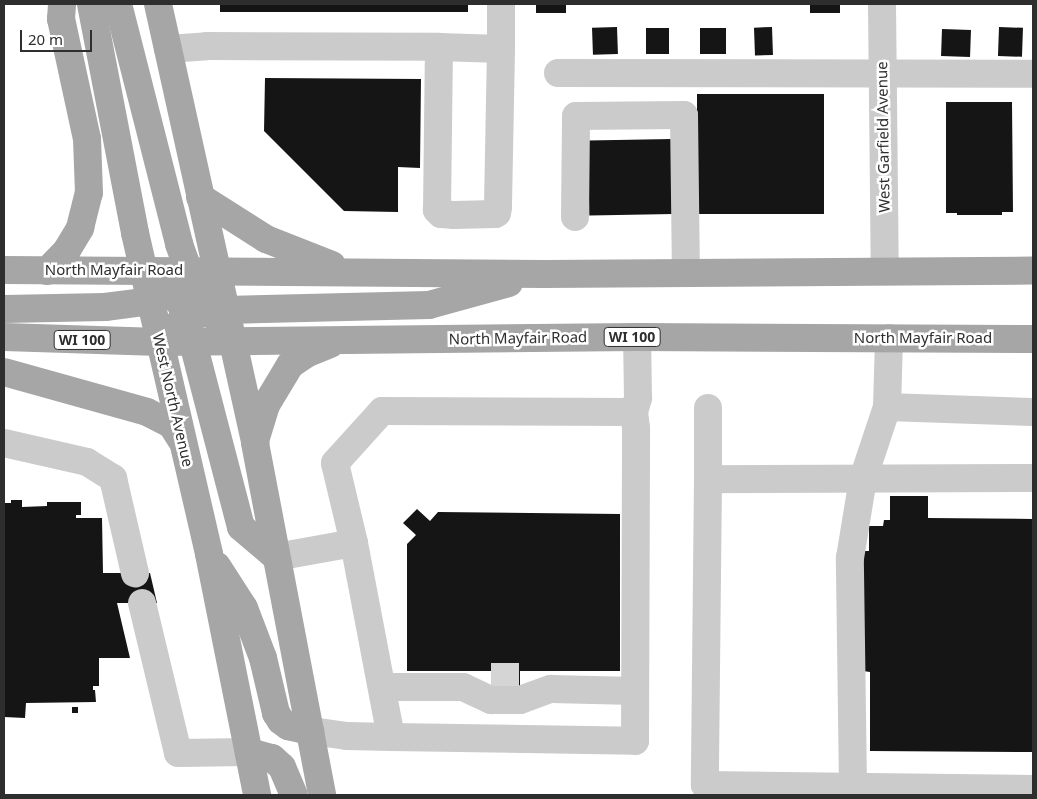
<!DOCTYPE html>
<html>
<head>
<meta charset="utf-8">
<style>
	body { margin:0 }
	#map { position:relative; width:1037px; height:799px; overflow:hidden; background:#fff; font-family:"Noto Sans",sans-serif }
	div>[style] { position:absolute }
	.building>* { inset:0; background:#151515; transform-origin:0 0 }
	.minor-tunnel>* { height:28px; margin-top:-14px; transform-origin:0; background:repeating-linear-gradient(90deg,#d5d5d5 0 28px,transparent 0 42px) }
	.minor>* { height:28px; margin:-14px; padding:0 14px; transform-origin:14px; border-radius:14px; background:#cbcbcb }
	.major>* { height:28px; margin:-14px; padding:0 14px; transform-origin:14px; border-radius:14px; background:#a6a6a6 }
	span { translate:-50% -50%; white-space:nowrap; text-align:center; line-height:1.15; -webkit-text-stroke:5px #fff; paint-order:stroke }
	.shield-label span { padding:1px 4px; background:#fff; border:1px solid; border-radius:4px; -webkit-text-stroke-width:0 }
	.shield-label { font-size:14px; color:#2e2e2e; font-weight:700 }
	.street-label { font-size:15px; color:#2e2e2e }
	.frame { position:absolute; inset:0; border:5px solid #2e2e2e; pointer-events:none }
	.scale { position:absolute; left:20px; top:30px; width:72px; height:22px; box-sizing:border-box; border:2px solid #2e2e2e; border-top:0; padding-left:6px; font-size:15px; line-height:18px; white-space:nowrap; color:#2e2e2e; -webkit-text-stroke:4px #fff; paint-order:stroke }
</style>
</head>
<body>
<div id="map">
	<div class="building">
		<i style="left:220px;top:4px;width:248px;height:8px"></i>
		<i style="left:536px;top:4px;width:30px;height:9px"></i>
		<i style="left:810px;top:4px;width:30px;height:9px"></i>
		<i style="left:617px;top:27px;width:27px;height:25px;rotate:88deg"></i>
		<i style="left:772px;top:27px;width:28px;height:18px;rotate:88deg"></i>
		<i style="left:999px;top:27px;width:24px;height:29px;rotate:2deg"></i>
		<i style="left:646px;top:28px;width:23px;height:26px"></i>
		<i style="left:700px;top:28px;width:26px;height:26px"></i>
		<i style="left:942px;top:29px;width:29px;height:27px;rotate:2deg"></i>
		<i style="clip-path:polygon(265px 78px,421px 79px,420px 168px,398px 167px,398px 212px,344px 211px,264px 131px)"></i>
		<i style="left:824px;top:94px;width:120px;height:127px;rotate:90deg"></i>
		<i style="clip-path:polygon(946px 102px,1012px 102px,1013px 212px,1002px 212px,1002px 215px,957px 215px,957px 213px,946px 213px)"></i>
		<i style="left:672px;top:139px;width:75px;height:84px;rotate:89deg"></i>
		<i style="clip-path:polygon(890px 496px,928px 496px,928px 518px,1033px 519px,1033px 752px,870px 751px,870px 672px,863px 671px,863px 551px,869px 551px,869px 526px,883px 526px,884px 520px,890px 520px)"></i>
		<i style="clip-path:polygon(11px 500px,22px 500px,22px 507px,47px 506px,47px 502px,81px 502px,81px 515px,76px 515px,76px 518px,102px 518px,103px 573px,150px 573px,157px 603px,117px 603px,130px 658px,99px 658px,99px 686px,93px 686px,93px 690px,95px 690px,96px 702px,26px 703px,25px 718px,4px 717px,4px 503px,11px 503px)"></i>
		<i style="clip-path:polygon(417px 509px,430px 521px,438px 512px,620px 514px,620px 671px,520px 671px,520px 696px,491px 696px,491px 671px,407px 671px,407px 544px,416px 535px,403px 523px)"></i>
		<i style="left:72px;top:707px;width:6px;height:6px"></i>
	</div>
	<div class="minor-tunnel">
		<i style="left:491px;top:677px;width:29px"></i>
	</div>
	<div class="minor">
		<i style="left:882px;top:4px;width:267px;rotate:89.4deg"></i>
		<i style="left:168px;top:49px;width:39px;rotate:-4deg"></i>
		<i style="left:207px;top:46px;width:232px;rotate:0.2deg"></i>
		<i style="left:439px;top:47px;width:62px;rotate:1.8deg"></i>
		<i style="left:501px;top:49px;width:158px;rotate:91.1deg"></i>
		<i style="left:498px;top:207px;width:6px;rotate:99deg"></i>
		<i style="left:497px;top:213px;width:2px;rotate:153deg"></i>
		<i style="left:495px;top:214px;width:41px;rotate:178.6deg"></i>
		<i style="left:454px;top:215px;width:13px;rotate:-176deg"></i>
		<i style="left:441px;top:214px;width:6px;rotate:-135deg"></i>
		<i style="left:437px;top:210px;width:163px;rotate:-89.3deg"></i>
		<i style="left:501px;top:49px;width:45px;rotate:-90deg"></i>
		<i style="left:558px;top:73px;width:475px;rotate:0.1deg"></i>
		<i style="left:575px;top:217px;width:101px;rotate:-89.4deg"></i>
		<i style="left:576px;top:116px;width:108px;rotate:-0.5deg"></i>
		<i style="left:684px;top:115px;width:157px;rotate:89.3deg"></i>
		<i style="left:887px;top:407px;width:146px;rotate:2deg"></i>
		<i style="left:708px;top:408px;width:71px;rotate:90deg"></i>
		<i style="left:4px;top:443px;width:85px;rotate:12.9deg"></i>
		<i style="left:87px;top:462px;width:31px;rotate:32deg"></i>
		<i style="left:113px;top:478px;width:98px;rotate:77deg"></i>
		<i style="left:1033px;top:478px;width:325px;rotate:179.8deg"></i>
		<i style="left:708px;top:479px;width:306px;rotate:90.6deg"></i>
		<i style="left:705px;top:785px;width:328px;rotate:0.7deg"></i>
		<i style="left:354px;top:543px;width:82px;rotate:-103.4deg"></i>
		<i style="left:335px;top:463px;width:70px;rotate:-47.9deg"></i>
		<i style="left:382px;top:411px;width:252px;rotate:0.2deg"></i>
		<i style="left:634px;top:412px;width:15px;rotate:-74deg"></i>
		<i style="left:638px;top:398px;width:61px;rotate:-90.9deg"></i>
		<i style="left:276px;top:557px;width:79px;rotate:-10.2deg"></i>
		<i style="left:354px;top:543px;width:197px;rotate:79.2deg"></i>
		<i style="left:391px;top:737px;width:44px;rotate:-178.7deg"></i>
		<i style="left:347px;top:736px;width:37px;rotate:-172deg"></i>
		<i style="left:142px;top:603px;width:154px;rotate:76.5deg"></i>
		<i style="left:178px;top:753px;width:71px;rotate:-0.8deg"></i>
		<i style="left:382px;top:687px;width:81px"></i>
		<i style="left:463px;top:687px;width:31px;rotate:25deg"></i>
		<i style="left:491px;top:700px;width:29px"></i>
		<i style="left:520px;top:700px;width:33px;rotate:-20deg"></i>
		<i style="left:551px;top:689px;width:84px;rotate:1.4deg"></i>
		<i style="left:391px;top:737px;width:244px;rotate:0.9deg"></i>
		<i style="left:635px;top:741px;width:313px;rotate:-89.8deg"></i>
		<i style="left:636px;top:428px;width:16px;rotate:-97deg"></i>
		<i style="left:853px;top:786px;width:228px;rotate:-90.8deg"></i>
		<i style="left:850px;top:558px;width:80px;rotate:-80.7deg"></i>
		<i style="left:863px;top:479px;width:76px;rotate:-71.6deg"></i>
		<i style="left:887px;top:407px;width:69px;rotate:-88.3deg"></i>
	</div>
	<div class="major">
		<i style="left:91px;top:4px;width:233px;rotate:79.1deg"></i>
		<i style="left:135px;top:233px;width:329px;rotate:77deg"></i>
		<i style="left:209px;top:554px;width:246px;rotate:78.7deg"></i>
		<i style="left:118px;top:4px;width:248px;rotate:75.7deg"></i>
		<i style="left:179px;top:244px;width:41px;rotate:70.3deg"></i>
		<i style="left:193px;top:283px;width:50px;rotate:56.3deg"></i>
		<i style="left:158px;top:4px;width:450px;rotate:77.5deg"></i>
		<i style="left:255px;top:443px;width:358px;rotate:79.2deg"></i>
		<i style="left:200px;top:197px;width:78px;rotate:32.5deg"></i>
		<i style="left:266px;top:239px;width:71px;rotate:21.5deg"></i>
		<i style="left:4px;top:270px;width:540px;rotate:0.42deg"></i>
		<i style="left:544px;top:274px;width:489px;rotate:-0.4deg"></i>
		<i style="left:144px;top:270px;width:39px;rotate:37deg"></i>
		<i style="left:175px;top:293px;width:25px;rotate:64deg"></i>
		<i style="left:186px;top:316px;width:218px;rotate:75.4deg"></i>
		<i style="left:241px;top:527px;width:46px;rotate:40.6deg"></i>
		<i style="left:47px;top:271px;width:29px;rotate:-46deg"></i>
		<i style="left:67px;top:250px;width:26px;rotate:-59deg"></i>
		<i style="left:80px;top:228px;width:36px;rotate:-76deg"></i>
		<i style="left:89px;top:193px;width:54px;rotate:-92.1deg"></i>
		<i style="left:87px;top:139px;width:123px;rotate:-102.2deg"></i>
		<i style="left:61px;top:19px;width:15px;rotate:-86deg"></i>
		<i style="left:4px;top:309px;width:101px;rotate:-1.1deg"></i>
		<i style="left:105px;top:307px;width:46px;rotate:-7.4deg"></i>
		<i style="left:151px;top:301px;width:19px;rotate:-18deg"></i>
		<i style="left:4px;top:337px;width:156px;rotate:1.8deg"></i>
		<i style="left:160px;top:342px;width:477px;rotate:-0.6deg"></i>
		<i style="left:637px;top:337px;width:396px;rotate:0.3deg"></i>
		<i style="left:160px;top:342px;width:37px;rotate:-45deg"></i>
		<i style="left:186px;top:316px;width:39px;rotate:-9deg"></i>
		<i style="left:225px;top:310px;width:204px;rotate:-1.4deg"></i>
		<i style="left:429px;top:305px;width:83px;rotate:-15.4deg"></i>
		<i style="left:4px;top:372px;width:148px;rotate:15.6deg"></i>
		<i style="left:147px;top:412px;width:27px;rotate:27deg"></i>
		<i style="left:171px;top:424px;width:20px;rotate:57deg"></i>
		<i style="left:255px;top:441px;width:38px;rotate:-73deg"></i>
		<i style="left:266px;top:405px;width:47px;rotate:-59deg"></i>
		<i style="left:290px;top:365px;width:22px;rotate:-34deg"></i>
		<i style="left:308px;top:353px;width:24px;rotate:-22deg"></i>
		<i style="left:217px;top:566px;width:50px;rotate:57.3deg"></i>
		<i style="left:244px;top:608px;width:53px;rotate:69.2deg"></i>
		<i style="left:263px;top:658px;width:57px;rotate:76.7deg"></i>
		<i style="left:276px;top:713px;width:9px;rotate:58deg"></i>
		<i style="left:281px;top:721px;width:9px;rotate:36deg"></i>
		<i style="left:288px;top:726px;width:23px;rotate:13deg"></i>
		<i style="left:249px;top:752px;width:24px;rotate:15deg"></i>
		<i style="left:272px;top:758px;width:13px;rotate:42deg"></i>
		<i style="left:282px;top:767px;width:30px;rotate:67deg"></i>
	</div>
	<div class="shield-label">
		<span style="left:632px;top:337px">WI 100</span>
		<span style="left:82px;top:340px">WI 100</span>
	</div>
	<div class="street-label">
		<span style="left:883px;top:137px;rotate:-91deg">West Garfield Avenue</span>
		<span style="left:114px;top:270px">North Mayfair Road</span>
		<span style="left:518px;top:338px;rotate:-1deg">North Mayfair Road</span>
		<span style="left:923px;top:338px">North Mayfair Road</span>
		<span style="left:173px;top:400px;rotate:77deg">West North Avenue</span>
	</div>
	<div class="frame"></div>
	<div class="scale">20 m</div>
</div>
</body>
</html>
